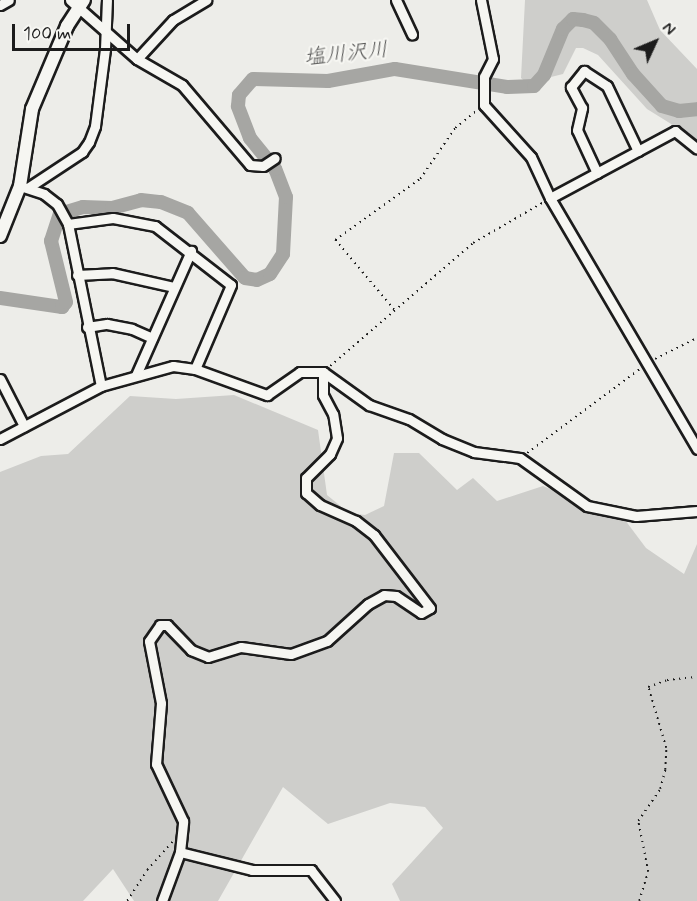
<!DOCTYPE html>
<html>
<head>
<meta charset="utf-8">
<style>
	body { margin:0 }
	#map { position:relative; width:697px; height:901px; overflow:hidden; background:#edede9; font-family:Mynerve,"Klee One",sans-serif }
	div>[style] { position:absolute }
	.green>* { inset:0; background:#cececb }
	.river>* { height:14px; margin:-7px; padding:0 7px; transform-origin:7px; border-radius:7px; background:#a6a6a3 }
	.path>* { height:1.5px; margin-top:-0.75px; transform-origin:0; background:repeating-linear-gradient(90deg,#1c1c1c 0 1.5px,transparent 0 6px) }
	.roads { filter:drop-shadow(2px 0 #1c1c1c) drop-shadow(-2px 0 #1c1c1c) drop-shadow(0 2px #1c1c1c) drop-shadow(0 -2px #1c1c1c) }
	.minor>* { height:9px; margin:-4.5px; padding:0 4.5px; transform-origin:4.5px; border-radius:4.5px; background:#f6f6f2 }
	.major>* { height:12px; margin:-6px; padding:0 6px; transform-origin:6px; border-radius:6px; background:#f6f6f2 }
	span { translate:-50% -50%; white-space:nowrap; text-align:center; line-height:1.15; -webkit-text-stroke:4.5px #f6f6f2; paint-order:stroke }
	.water-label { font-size:21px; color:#535352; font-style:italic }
	.north { position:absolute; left:625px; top:12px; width:60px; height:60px; -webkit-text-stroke:4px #f6f6f2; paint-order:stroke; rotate:46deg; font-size:16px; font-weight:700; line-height:24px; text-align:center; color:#1c1c1c }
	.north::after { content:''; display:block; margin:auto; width:21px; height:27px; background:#1c1c1c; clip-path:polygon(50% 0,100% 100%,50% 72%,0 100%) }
	.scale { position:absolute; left:12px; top:24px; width:118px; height:27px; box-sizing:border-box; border:3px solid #1c1c1c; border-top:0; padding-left:8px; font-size:18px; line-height:21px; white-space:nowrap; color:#1c1c1c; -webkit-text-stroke:4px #f6f6f2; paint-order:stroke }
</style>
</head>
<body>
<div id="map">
	<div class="green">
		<i style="clip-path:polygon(525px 0,647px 0,660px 30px,697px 69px,697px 140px,647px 109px,598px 55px,583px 48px,576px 48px,563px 74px,527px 83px,521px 78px)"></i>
		<i style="clip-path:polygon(234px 395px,318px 430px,327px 495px,349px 513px,365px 515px,384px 506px,394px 453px,419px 453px,457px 490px,473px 478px,497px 501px,543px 486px,625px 520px,646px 548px,684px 574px,697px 544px,697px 901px,400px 901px,392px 884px,443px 828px,425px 807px,390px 803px,328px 824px,283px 787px,218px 901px,134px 901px,113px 869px,83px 901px,0 901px,0 472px,41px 456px,68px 454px,130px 396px,176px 399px)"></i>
	</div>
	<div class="river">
		<i style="left:0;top:298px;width:63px;rotate:8.3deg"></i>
		<i style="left:62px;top:307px;width:6px;rotate:-51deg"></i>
		<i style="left:66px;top:302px;width:63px;rotate:-103.8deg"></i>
		<i style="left:51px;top:241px;width:28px;rotate:-72deg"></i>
		<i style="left:60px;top:214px;width:24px;rotate:-17deg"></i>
		<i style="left:83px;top:207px;width:29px;rotate:2deg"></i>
		<i style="left:112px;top:208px;width:30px;rotate:-15deg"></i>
		<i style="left:141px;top:200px;width:20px;rotate:6deg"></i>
		<i style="left:161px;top:202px;width:29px;rotate:22deg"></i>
		<i style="left:188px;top:213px;width:86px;rotate:48.8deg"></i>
		<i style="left:245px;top:278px;width:12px;rotate:9deg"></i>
		<i style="left:257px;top:280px;width:14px;rotate:-25deg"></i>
		<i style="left:270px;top:274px;width:24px;rotate:-57deg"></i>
		<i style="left:283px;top:254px;width:57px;rotate:-87deg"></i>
		<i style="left:286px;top:197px;width:30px;rotate:-111deg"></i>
		<i style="left:275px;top:169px;width:40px;rotate:-129deg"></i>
		<i style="left:250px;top:138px;width:34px;rotate:-111deg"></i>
		<i style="left:238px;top:106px;width:11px;rotate:-85deg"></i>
		<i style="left:239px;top:95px;width:21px;rotate:-49deg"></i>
		<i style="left:253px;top:79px;width:75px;rotate:1.5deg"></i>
		<i style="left:328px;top:81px;width:68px;rotate:-10.2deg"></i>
		<i style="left:395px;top:69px;width:113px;rotate:9.1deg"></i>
		<i style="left:507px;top:87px;width:27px;rotate:-2deg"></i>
		<i style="left:534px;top:86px;width:15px;rotate:-48deg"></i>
		<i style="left:544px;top:75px;width:50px;rotate:-67.6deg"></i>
		<i style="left:563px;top:29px;width:14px;rotate:-45deg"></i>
		<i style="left:573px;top:19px;width:10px;rotate:6deg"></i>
		<i style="left:583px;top:20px;width:11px;rotate:15deg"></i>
		<i style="left:594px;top:23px;width:23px;rotate:45deg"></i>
		<i style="left:610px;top:39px;width:42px;rotate:56.7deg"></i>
		<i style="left:633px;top:74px;width:43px;rotate:47.8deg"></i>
		<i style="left:662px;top:106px;width:18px;rotate:16deg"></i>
		<i style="left:679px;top:111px;width:18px;rotate:-6deg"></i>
	</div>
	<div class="path">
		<i style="left:394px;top:310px;width:92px;rotate:-130.1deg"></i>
		<i style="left:335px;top:240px;width:105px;rotate:-35.7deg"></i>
		<i style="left:420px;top:179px;width:62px;rotate:-55.5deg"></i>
		<i style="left:455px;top:128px;width:27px;rotate:-39deg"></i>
		<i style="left:655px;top:359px;width:47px;rotate:-26.6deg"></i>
		<i style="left:330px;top:366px;width:189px;rotate:-40.7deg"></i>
		<i style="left:473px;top:243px;width:80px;rotate:-30.1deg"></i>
		<i style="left:527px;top:453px;width:142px;rotate:-36.7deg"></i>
		<i style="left:127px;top:901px;width:37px;rotate:-57deg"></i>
		<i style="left:147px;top:870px;width:39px;rotate:-48deg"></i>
		<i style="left:639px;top:901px;width:30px;rotate:-73deg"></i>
		<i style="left:648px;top:872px;width:52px;rotate:-101.1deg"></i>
		<i style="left:638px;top:821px;width:39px;rotate:-55deg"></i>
		<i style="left:660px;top:789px;width:20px;rotate:-75deg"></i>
		<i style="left:665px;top:770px;width:22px;rotate:-87deg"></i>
		<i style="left:666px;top:748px;width:64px;rotate:-106.4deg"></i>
		<i style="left:648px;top:687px;width:20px;rotate:-20deg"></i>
		<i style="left:667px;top:680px;width:30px;rotate:-6deg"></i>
	</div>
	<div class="roads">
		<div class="minor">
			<i style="left:70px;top:0;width:89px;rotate:41.4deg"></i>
			<i style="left:137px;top:59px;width:53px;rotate:-47.3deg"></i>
			<i style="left:173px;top:20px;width:39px;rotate:-31deg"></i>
			<i style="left:396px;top:0;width:38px;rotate:65deg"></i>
			<i style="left:481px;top:0;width:60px;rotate:78.5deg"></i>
			<i style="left:493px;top:59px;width:20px;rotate:117deg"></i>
			<i style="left:484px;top:77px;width:28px;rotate:90deg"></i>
			<i style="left:484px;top:105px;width:70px;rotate:47.9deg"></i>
			<i style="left:531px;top:157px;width:45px;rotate:65.1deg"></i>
			<i style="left:550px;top:198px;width:291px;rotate:59.6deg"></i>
			<i style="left:0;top:5px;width:10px;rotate:-29deg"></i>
			<i style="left:137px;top:59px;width:52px;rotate:30deg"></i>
			<i style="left:182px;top:85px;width:105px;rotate:49.6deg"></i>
			<i style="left:250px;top:165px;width:13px;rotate:4deg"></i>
			<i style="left:263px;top:166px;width:14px;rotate:-34deg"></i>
			<i style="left:597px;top:173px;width:47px;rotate:-114.9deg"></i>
			<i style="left:577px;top:130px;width:23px;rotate:-77deg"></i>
			<i style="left:582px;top:108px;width:24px;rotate:-118deg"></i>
			<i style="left:571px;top:87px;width:21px;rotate:-51deg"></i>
			<i style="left:584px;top:71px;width:27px;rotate:33deg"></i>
			<i style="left:607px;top:86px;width:72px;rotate:64.5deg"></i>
			<i style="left:20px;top:186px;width:25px;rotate:18deg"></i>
			<i style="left:44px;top:194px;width:16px;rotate:38deg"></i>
			<i style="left:57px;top:204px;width:23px;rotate:61deg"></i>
			<i style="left:68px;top:224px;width:165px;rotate:78.5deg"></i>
			<i style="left:29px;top:187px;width:64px;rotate:-33.4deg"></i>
			<i style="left:82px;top:152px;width:12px;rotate:-55deg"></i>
			<i style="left:89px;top:142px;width:17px;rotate:-69deg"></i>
			<i style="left:95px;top:126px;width:78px;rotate:-82.6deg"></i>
			<i style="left:105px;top:49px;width:49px;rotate:-87.7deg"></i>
			<i style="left:550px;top:198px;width:142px;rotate:-28.2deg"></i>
			<i style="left:675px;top:131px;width:28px;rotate:39deg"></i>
			<i style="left:68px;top:224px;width:45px;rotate:-7.6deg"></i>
			<i style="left:113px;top:218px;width:43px;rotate:10.8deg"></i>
			<i style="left:155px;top:226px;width:96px;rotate:37.8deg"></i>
			<i style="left:231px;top:285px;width:91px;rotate:113.2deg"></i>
			<i style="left:77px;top:275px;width:35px;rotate:-3deg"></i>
			<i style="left:112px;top:273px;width:64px;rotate:12.7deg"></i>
			<i style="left:87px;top:327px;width:20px;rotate:-9deg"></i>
			<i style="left:107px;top:324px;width:25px;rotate:11deg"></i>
			<i style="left:132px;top:329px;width:22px;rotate:24deg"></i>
			<i style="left:136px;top:375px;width:136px;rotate:-66.1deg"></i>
			<i style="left:0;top:379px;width:53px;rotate:62.9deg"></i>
			<i style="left:0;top:439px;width:114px;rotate:-27.7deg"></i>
			<i style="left:101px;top:386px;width:75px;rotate:-15.5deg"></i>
			<i style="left:173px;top:366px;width:22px;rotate:8deg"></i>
			<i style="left:195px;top:369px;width:77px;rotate:19.9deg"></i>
			<i style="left:267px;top:395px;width:40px;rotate:-34.9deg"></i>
			<i style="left:300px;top:372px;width:23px"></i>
			<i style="left:323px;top:372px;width:57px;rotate:35.7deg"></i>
			<i style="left:369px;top:405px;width:42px;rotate:19.3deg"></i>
			<i style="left:409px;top:419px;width:39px;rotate:31deg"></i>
			<i style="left:442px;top:439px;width:35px;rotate:22deg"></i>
			<i style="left:474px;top:452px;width:46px;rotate:7.4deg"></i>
			<i style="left:520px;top:458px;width:82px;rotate:35.6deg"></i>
			<i style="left:587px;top:506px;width:50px;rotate:11.5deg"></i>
			<i style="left:636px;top:516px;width:61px;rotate:-4.7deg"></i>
			<i style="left:180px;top:852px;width:74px;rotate:14deg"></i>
			<i style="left:252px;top:870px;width:59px"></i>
			<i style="left:311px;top:870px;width:39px;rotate:52deg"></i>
			<i style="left:162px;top:901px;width:52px;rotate:-69.8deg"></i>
			<i style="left:180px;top:852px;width:31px;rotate:-84deg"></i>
			<i style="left:183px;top:821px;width:63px;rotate:-115.3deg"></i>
			<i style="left:156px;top:764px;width:61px;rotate:-85.3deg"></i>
			<i style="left:161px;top:703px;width:63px;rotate:-101deg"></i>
			<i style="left:149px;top:641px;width:19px;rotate:-55deg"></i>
			<i style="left:160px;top:625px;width:7px"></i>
			<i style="left:167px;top:625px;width:35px;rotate:46deg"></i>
			<i style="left:191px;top:650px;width:18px;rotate:22deg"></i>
			<i style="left:208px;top:657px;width:34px;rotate:-17deg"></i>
			<i style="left:241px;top:647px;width:50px;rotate:8deg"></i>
			<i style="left:291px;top:654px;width:38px;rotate:-20deg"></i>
			<i style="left:327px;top:641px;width:55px;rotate:-42.1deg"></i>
			<i style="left:368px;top:604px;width:18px;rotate:-29deg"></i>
			<i style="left:384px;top:595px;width:12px;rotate:5deg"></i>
			<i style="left:396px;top:596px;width:30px;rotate:34deg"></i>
			<i style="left:421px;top:613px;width:10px;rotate:-29deg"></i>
			<i style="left:430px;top:608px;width:92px;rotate:-127.5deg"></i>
			<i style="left:374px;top:535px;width:23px;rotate:-142deg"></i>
			<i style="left:356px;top:521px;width:39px;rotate:-156deg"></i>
			<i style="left:320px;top:505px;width:18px;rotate:-139deg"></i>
			<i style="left:306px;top:493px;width:15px;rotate:-90deg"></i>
			<i style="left:306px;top:478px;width:34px;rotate:-45deg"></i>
			<i style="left:330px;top:454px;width:17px;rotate:-66deg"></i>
			<i style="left:337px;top:438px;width:24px;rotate:-99deg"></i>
			<i style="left:333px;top:414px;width:21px;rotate:-118deg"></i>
			<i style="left:323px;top:395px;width:23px;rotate:-90deg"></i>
		</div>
		<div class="major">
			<i style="left:0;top:236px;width:54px;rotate:-68.2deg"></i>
			<i style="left:20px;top:186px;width:78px;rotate:-81.1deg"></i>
			<i style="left:32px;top:109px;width:90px;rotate:-67.1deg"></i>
			<i style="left:67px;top:26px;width:31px;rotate:-57deg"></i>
		</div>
	</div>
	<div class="water-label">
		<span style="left:346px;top:54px;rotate:-6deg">塩川沢川</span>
	</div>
	<div class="north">N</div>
	<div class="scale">100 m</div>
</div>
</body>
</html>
